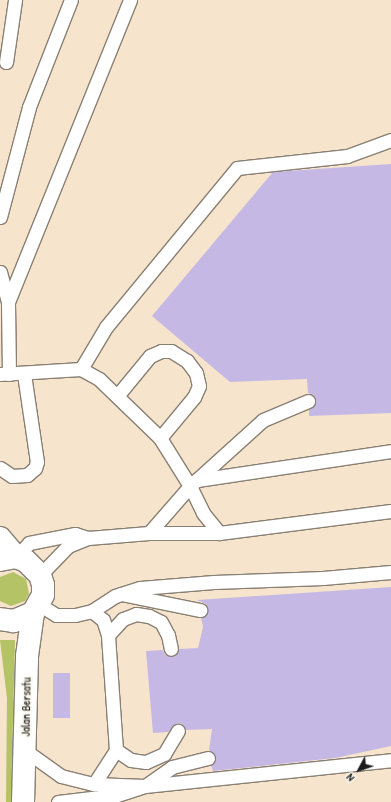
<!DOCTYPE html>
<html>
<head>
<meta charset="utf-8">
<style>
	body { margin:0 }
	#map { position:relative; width:391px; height:802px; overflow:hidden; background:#f6e4cc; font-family:"Patrick Hand",sans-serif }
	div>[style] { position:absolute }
	.green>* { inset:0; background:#b3c366 }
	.building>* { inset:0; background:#c6b8e4; transform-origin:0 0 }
	.roads { filter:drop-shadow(1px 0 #898074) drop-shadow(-1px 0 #898074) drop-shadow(0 1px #898074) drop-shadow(0 -1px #898074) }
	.lane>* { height:13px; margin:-6.5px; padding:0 6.5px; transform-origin:6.5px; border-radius:6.5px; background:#fff }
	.secondary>* { height:22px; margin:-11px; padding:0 11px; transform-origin:11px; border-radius:11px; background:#fff }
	span { translate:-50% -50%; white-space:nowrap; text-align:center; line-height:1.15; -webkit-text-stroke:3.5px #fbf7ec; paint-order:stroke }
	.street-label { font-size:12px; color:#1c1c1c }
	.north { position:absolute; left:339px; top:750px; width:40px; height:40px; -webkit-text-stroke:3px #fbf7ec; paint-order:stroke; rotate:229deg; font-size:11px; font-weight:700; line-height:16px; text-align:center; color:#1c1c1c }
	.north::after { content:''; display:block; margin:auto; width:14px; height:18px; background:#1c1c1c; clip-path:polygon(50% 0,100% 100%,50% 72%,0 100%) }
</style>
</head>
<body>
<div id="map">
	<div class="green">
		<i style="clip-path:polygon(13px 572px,26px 579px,29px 594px,25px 601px,11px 606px,0 601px,0 577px)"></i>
		<i style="clip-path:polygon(0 640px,15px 640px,11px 802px,6px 802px,7px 698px)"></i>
	</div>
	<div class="building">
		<i style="clip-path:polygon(391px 164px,391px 413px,309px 416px,309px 409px,316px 402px,313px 395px,308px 393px,307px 379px,230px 382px,152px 316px,273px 172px)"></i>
		<i style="clip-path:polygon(391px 587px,391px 746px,335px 758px,213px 771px,211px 765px,216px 756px,209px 750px,212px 729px,186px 730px,182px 724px,178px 723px,168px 732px,153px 733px,146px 651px,163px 650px,165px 655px,172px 657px,179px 649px,198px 648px,203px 627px,201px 618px,208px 611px,206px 604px,197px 600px)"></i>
		<i style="left:53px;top:673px;width:17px;height:45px"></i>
	</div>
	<div class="roads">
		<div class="lane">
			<i style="left:6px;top:62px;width:63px;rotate:-81.7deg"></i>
			<i style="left:0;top:217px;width:114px;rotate:-75.2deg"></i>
			<i style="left:29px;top:107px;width:115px;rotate:-68.6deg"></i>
			<i style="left:0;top:272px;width:31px;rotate:75deg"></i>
			<i style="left:81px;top:369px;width:49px;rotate:-59.2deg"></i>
			<i style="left:106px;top:327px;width:206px;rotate:-50.5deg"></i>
			<i style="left:237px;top:168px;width:111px;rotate:-6.2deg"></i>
			<i style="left:347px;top:156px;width:47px;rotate:-20deg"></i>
			<i style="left:0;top:374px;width:81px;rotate:-3.5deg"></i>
			<i style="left:81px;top:369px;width:21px;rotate:29deg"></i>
			<i style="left:99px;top:379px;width:85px;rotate:44deg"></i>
			<i style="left:160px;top:438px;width:57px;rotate:58deg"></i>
			<i style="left:190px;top:486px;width:30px;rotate:64deg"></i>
			<i style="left:203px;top:513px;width:26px;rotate:51deg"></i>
			<i style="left:9px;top:374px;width:72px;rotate:-90.8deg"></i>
			<i style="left:8px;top:302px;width:326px;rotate:-68deg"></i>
			<i style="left:117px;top:396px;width:52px;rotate:-50.5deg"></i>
			<i style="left:150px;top:356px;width:12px;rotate:-24deg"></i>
			<i style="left:161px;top:351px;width:10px"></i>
			<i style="left:171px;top:351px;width:19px;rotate:32deg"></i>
			<i style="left:187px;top:361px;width:15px;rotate:53deg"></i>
			<i style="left:196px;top:373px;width:13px;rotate:77deg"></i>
			<i style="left:199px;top:386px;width:12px;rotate:114deg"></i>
			<i style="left:194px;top:397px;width:53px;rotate:129.7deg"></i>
			<i style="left:0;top:468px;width:14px;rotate:34deg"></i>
			<i style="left:12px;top:476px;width:15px;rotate:-4deg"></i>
			<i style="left:27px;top:475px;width:11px;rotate:-41deg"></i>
			<i style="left:35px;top:468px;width:6px;rotate:-72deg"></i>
			<i style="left:37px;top:462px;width:89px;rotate:-98.4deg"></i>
			<i style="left:197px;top:480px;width:196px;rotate:-8.5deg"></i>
			<i style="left:149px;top:533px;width:62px;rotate:-48.9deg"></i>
			<i style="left:190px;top:486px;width:98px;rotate:-42.1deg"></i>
			<i style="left:263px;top:420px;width:49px;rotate:-22.9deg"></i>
			<i style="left:16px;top:557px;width:19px;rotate:-47deg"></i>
			<i style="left:29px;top:543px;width:47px;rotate:-11.1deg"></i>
			<i style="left:75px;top:534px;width:14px;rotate:17deg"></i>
			<i style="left:40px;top:575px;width:40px;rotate:-46deg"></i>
			<i style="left:68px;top:546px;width:22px;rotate:-22deg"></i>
			<i style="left:88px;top:538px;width:61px;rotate:-4.7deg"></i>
			<i style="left:149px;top:533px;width:70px"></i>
			<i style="left:219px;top:533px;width:173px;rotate:-7.3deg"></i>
			<i style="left:121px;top:594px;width:81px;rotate:11.4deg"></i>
			<i style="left:40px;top:605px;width:19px;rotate:32deg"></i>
			<i style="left:56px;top:615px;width:19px"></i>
			<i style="left:75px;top:615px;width:17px;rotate:-13deg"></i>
			<i style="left:92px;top:611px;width:27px;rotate:-33deg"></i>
			<i style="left:115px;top:596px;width:26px;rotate:-18deg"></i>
			<i style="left:140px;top:588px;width:74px;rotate:-4.6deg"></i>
			<i style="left:214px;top:582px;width:109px;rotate:-2.1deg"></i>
			<i style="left:323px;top:578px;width:68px;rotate:-5deg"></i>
			<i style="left:108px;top:635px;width:22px;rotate:-47deg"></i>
			<i style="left:123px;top:619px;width:14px;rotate:-21deg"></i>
			<i style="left:136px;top:614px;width:13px;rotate:9deg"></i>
			<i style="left:149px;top:616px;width:13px;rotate:27deg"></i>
			<i style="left:161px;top:622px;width:15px;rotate:62deg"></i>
			<i style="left:168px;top:635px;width:14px;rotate:78deg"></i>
			<i style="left:116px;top:750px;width:18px;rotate:34deg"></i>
			<i style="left:131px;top:760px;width:15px;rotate:8deg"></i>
			<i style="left:146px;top:762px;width:20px;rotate:-24deg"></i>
			<i style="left:164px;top:754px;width:27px;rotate:-59deg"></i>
			<i style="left:26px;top:751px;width:43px;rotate:35.5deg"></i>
			<i style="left:61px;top:776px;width:34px;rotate:14deg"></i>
			<i style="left:94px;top:784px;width:40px;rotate:-57.1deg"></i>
			<i style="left:116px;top:750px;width:115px;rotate:-94deg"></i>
			<i style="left:108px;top:635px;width:16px;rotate:-108deg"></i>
			<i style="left:103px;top:620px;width:14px;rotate:-141deg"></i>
			<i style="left:94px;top:784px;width:51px;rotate:2.2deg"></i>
			<i style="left:145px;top:786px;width:247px;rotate:-6deg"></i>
			<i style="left:58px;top:802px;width:59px;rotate:-6.8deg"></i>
			<i style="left:117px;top:795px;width:29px;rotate:-18deg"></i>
			<i style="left:145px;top:786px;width:33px;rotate:-35deg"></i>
			<i style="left:172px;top:767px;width:37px;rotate:-14deg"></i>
		</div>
		<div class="secondary">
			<i style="left:0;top:538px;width:25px;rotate:50deg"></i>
			<i style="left:0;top:560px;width:16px;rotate:-11deg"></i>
			<i style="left:16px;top:557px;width:11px;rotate:22deg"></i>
			<i style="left:26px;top:561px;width:20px;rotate:45deg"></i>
			<i style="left:40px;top:575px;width:10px;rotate:73deg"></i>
			<i style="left:43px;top:585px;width:10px;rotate:90deg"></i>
			<i style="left:43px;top:595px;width:21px;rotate:119deg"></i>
			<i style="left:33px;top:613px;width:21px;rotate:157deg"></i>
			<i style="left:14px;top:621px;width:14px;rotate:-172deg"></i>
			<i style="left:23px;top:802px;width:146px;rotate:-88.4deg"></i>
			<i style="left:27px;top:656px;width:43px;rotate:-82.1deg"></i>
		</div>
	</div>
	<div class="street-label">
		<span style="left:26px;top:707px;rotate:-89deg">Jalan Bersatu</span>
	</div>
	<div class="north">N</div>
</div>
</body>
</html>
